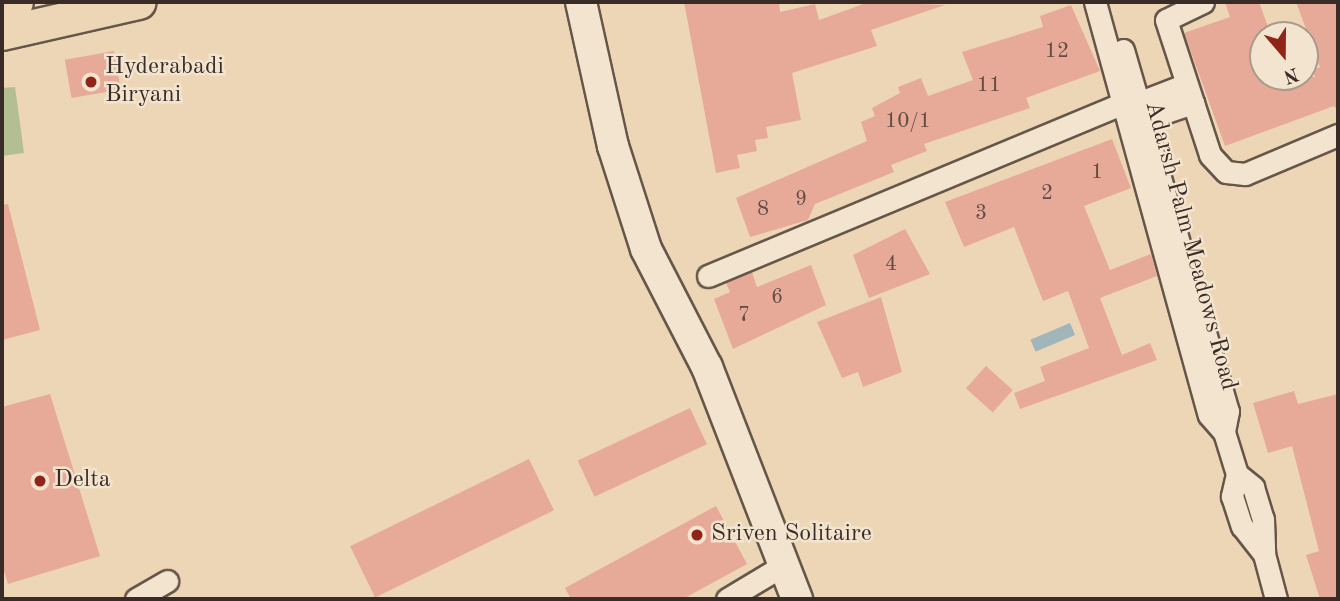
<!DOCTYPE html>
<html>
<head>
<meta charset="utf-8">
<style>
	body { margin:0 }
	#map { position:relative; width:1340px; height:601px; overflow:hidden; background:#edd6b5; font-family:"Old Standard TT",serif }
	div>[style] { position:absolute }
	.green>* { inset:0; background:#b3bf92 }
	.water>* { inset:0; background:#a0b6ba; transform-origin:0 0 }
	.building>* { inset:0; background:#e7aa99; transform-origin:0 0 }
	.roads { filter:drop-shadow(2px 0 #66564a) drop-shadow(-2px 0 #66564a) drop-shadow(0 2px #66564a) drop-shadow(0 -2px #66564a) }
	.street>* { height:21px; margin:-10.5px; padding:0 10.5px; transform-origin:10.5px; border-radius:10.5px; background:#f3e4cf }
	.secondary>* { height:30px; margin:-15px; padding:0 15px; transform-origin:15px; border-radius:15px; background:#f3e4cf }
	.primary>* { height:33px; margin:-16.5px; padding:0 16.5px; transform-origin:16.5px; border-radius:16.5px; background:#edd6b5 }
	.dots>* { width:19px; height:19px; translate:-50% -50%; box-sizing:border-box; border:4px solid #f3e4cf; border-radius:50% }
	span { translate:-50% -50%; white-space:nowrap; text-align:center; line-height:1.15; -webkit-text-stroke:5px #f3e4cf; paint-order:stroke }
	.number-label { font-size:21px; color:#644b43 }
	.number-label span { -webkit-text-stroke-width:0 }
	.poi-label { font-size:24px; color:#392b26 }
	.left { translate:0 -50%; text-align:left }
	.street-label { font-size:24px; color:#392b26 }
	.frame { position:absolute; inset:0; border:4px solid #392b26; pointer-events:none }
	.north { position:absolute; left:1249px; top:21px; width:70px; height:70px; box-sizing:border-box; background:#f3e4cf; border:2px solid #a99a8b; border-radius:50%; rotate:160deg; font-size:19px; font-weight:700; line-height:28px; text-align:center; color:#392b26 }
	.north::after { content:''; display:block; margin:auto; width:24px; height:32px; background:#8f2418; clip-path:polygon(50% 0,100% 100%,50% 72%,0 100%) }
</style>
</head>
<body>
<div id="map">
	<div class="green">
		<i style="clip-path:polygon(15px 87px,24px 153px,2px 156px,2px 88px)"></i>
	</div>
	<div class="water">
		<i style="left:1070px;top:323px;width:13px;height:43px;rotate:67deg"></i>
	</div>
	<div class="building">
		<i style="clip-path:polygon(684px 2px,779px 2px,780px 12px,815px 4px,819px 20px,869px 2px,945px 5px,871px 30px,877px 46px,792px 73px,801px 120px,766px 127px,768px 138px,755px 140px,757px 151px,737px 155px,740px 168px,716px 173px)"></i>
		<i style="clip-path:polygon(1225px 2px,1259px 2px,1271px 35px,1263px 35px,1263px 77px,1315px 77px,1312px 70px,1320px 67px,1296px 2px,1338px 2px,1338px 111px,1334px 106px,1225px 146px,1184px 33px,1230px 17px)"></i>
		<i style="clip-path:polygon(1071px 5px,1100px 71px,1026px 98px,1030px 108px,924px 144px,927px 151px,891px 165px,894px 172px,815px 204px,808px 220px,750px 237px,736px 198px,867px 141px,861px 122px,875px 116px,872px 108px,900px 93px,898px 87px,921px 78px,928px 96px,973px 80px,962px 52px,1043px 27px,1040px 16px)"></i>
		<i style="left:114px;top:51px;width:39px;height:50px;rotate:80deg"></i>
		<i style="clip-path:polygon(1112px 139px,1131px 188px,1084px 206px,1110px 270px,1151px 254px,1157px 276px,1100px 298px,1122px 355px,1150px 343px,1157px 360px,1020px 409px,1014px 393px,1045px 381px,1040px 367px,1089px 348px,1068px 291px,1043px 301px,1014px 227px,964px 247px,945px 202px)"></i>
		<i style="clip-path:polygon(8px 204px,40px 330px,2px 340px,2px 205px)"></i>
		<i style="clip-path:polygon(905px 229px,930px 274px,869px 298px,853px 255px)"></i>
		<i style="clip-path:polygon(811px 265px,826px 305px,733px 349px,714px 299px,730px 292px,726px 283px,752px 272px,757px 287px)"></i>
		<i style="clip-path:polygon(881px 297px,902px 372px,863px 387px,858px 372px,842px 378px,817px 322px)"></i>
		<i style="left:986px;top:366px;width:36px;height:30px;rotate:42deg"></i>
		<i style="clip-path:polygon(1294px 391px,1298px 404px,1338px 394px,1338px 597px,1330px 599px,1320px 599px,1306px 555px,1319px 551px,1292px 446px,1268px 453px,1253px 403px)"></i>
		<i style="clip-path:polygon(50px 394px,100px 556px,8px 584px,2px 565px,2px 407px)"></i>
		<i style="left:690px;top:408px;width:40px;height:124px;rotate:65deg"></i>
		<i style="left:529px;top:459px;width:57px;height:199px;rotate:64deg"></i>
		<i style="clip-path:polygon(716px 506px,747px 564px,683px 599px,571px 599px,565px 588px)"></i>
	</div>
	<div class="roads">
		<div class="street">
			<i style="left:1095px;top:2px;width:428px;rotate:74.6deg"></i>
			<i style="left:1209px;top:415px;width:23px;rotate:49deg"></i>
			<i style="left:1224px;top:432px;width:44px;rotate:72.8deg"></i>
			<i style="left:1237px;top:474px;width:23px;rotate:103deg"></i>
			<i style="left:1232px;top:496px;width:32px;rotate:72deg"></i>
			<i style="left:1242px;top:526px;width:36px;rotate:52deg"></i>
			<i style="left:1203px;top:2px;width:41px;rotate:154.1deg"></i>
			<i style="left:1166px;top:20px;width:142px;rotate:71.9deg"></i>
			<i style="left:1210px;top:155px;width:23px;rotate:47deg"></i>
			<i style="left:1226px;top:172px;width:19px;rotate:6deg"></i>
			<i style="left:1245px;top:174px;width:101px;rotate:-22.8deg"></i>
			<i style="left:1123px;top:50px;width:376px;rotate:73.8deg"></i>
			<i style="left:1228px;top:411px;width:21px;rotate:101deg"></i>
			<i style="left:1140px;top:102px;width:50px;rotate:-21deg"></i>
			<i style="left:1145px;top:119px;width:51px;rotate:-18.4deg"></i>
			<i style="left:708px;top:276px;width:450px;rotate:-22.6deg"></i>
			<i style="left:1237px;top:474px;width:21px;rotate:39deg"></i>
			<i style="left:1253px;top:487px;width:34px;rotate:73deg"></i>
			<i style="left:1263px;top:519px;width:35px;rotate:88deg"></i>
			<i style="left:1264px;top:554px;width:47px;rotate:75.1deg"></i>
			<i style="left:136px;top:599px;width:36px;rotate:-30deg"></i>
			<i style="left:727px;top:599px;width:64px;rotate:-31deg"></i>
		</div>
		<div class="secondary">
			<i style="left:581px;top:2px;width:148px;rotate:77.5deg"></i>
			<i style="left:613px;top:146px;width:108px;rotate:72.2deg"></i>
			<i style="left:646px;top:249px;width:133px;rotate:62.7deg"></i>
			<i style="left:707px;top:367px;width:249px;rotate:68.8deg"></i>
		</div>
		<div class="primary">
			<i style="left:2px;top:4px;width:14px;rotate:-8deg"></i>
			<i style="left:2px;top:33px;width:140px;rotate:-12.8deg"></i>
		</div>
	</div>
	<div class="dots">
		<i style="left:91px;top:82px;background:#8f2418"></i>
		<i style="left:40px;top:481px;background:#8f2418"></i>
		<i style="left:697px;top:535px;background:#8f2418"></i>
	</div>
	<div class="number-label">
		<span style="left:1057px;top:52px">12</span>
		<span style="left:989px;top:86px">11</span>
		<span style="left:908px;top:122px">10/1</span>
		<span style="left:1097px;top:173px">1</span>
		<span style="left:1047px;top:194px">2</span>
		<span style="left:801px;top:200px">9</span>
		<span style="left:763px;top:210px">8</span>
		<span style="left:981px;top:214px">3</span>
		<span style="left:891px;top:265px">4</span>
		<span style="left:777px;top:298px">6</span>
		<span style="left:744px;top:316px">7</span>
	</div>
	<div class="poi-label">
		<span class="left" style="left:105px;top:82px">Hyderabadi<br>Biryani</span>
		<span class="left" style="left:54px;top:481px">Delta</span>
		<span class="left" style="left:711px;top:535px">Sriven Solitaire</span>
	</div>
	<div class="street-label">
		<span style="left:1190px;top:246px;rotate:75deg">Adarsh Palm Meadows Road</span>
	</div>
	<div class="frame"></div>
	<div class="north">N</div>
</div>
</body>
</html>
